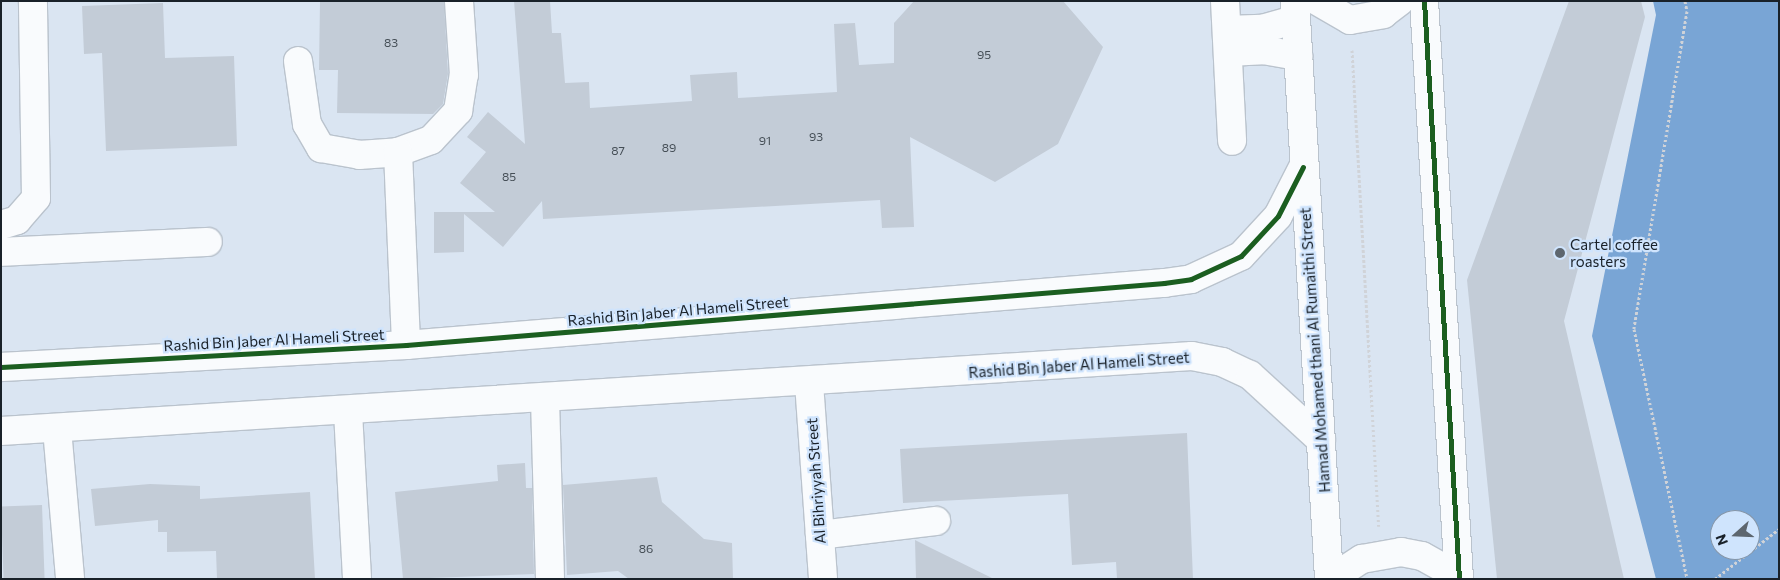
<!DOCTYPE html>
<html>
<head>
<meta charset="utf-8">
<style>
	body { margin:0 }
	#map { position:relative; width:1780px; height:580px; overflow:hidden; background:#dae5f2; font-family:Commissioner,sans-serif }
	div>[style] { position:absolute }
	.water>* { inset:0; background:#79a5d5 }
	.building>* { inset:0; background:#c3ccd7; transform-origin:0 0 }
	.path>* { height:3px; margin-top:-1.5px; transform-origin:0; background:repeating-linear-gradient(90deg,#d0d3d8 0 2.5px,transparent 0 5px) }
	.roads { filter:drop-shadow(1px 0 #bac3cd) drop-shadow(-1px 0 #bac3cd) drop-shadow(0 1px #bac3cd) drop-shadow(0 -1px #bac3cd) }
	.minor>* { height:28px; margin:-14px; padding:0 14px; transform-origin:14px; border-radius:14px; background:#f9fbfd }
	.major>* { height:28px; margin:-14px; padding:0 14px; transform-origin:14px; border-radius:14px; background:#f9fbfd }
	.cycleway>* { height:5px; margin:-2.5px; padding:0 2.5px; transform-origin:2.5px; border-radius:2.5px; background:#1b5e20 }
	.dots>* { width:14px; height:14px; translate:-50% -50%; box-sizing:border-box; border:2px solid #cfe4fd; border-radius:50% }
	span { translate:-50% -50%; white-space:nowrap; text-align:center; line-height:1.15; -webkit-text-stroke:4.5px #cfe4fd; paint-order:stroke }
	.number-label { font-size:12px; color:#454e56 }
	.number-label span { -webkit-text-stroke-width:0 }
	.poi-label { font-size:15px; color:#192129 }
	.left { translate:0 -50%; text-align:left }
	.street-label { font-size:15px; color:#192129 }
	.frame { position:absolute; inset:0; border:2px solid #192129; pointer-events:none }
	.north { position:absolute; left:1710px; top:510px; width:50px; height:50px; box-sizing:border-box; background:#cfe4fd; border:1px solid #8696a8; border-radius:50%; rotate:250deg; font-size:14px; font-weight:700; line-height:20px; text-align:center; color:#192129 }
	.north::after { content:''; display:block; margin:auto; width:18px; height:22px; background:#5d666f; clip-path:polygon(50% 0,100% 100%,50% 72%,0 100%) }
</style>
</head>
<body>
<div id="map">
	<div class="water">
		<i style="clip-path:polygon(evenodd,1653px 1px,1779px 1px,1779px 579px,1656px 579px,1592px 336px,1656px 15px,1653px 1px,1720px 520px,1750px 520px,1750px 550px,1720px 550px,1720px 520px)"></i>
	</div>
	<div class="building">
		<i style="clip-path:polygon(320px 1px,444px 1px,448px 74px,443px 104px,433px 114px,337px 113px,338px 70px,319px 70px)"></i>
		<i style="clip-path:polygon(514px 1px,550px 1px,552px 33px,561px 33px,565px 83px,589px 82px,590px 108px,692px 101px,690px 75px,737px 72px,738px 98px,837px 92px,834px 24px,855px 23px,859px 65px,894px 63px,894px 23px,914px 1px,1063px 1px,1103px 47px,1058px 144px,995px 182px,910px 137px,914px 227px,882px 228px,880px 200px,543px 219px,542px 201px,503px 247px,464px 214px,464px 252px,434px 253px,434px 212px,495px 212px,460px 183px,486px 152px,467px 137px,488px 112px,525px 144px)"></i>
		<i style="clip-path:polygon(1569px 1px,1641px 1px,1645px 17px,1564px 321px,1624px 579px,1497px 579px,1467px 280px)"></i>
		<i style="clip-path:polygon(163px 3px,165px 58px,234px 56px,237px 146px,106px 151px,102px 53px,84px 54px,82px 6px)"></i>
		<i style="clip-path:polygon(1187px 433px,1193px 579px,1117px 579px,1116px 562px,1072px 565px,1068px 494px,903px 503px,900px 449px)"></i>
		<i style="clip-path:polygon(525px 463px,526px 488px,532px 488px,534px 574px,403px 579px,395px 492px,498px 481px,497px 465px)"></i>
		<i style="clip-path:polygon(657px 477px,662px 502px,704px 539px,732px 543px,733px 579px,629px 579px,618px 571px,567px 575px,563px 485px)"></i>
		<i style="clip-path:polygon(150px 484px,200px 486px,200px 499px,310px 492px,315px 579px,217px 579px,216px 551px,167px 552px,167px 532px,158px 532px,158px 520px,95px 526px,91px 489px)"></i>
		<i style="left:42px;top:505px;width:74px;height:41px;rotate:88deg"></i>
		<i style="clip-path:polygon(915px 540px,935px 550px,994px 579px,916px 579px)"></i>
	</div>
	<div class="path">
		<i style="left:1685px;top:1px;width:10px;rotate:79deg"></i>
		<i style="left:1687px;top:11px;width:322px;rotate:99.5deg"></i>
		<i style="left:1634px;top:329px;width:256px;rotate:78deg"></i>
		<i style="left:1352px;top:50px;width:477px;rotate:86.8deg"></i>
		<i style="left:1715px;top:579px;width:81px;rotate:-38deg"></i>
	</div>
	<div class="roads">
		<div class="minor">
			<i style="left:1225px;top:1px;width:140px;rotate:87.1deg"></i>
			<i style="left:1424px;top:1px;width:579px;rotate:86.53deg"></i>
			<i style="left:1227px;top:30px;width:35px;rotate:-2deg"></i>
			<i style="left:1262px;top:29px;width:35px;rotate:-16deg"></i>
			<i style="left:1228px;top:52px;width:35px;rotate:-3deg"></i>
			<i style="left:1263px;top:50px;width:36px;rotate:10deg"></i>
			<i style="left:298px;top:61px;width:64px;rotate:81.9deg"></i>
			<i style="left:307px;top:124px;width:28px;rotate:60deg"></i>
			<i style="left:321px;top:148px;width:39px;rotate:10deg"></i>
			<i style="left:359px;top:155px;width:39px;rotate:-4deg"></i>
			<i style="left:398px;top:152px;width:35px;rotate:-20deg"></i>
			<i style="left:431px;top:140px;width:40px;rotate:-47deg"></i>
			<i style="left:458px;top:111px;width:36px;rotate:-81deg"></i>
			<i style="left:464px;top:75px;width:74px;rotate:-93.9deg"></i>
			<i style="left:398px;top:152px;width:193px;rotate:87.6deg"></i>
			<i style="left:1px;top:225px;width:17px;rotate:-17deg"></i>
			<i style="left:17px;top:220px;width:29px;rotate:-49deg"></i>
			<i style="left:36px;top:198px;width:197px;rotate:-90.9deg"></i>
			<i style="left:1px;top:252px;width:207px;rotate:-2.8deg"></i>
			<i style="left:1px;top:367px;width:406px;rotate:-3.1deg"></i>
			<i style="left:406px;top:345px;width:761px;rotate:-4.68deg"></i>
			<i style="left:1164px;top:283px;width:27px;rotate:-8deg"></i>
			<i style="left:1191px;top:279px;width:55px;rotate:-24.7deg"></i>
			<i style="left:1241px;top:256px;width:54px;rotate:-47.2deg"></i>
			<i style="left:1278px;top:216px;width:55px;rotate:-63deg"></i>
			<i style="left:809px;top:383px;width:196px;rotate:85.9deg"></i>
			<i style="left:545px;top:399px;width:180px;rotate:88.4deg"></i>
			<i style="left:348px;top:412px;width:167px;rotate:86.9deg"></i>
			<i style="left:57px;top:429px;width:151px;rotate:85deg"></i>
			<i style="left:1px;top:431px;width:1193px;rotate:-3.6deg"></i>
			<i style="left:1192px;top:356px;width:31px;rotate:11deg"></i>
			<i style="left:1222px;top:362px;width:31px;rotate:25deg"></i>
			<i style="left:1250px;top:375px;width:96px;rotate:42.5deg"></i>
			<i style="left:820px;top:535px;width:117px;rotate:-6.9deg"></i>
		</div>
		<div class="major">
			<i style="left:1295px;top:1px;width:579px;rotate:86.63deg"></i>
			<i style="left:1317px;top:1px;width:38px;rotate:30deg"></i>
			<i style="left:1350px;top:20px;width:34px;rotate:-10deg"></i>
			<i style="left:1383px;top:14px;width:21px;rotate:-37deg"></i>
			<i style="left:1331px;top:579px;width:37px;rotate:-33deg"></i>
			<i style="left:1362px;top:559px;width:40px;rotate:-10deg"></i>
			<i style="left:1401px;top:552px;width:21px;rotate:11deg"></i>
			<i style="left:1422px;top:556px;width:41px;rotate:29.1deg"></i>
		</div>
	</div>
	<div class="cycleway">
		<i style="left:1424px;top:1px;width:579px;rotate:86.53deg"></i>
		<i style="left:1px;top:367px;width:406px;rotate:-3.1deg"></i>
		<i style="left:406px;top:345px;width:761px;rotate:-4.68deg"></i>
		<i style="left:1164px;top:283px;width:27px;rotate:-8deg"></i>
		<i style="left:1191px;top:279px;width:55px;rotate:-24.7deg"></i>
		<i style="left:1241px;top:256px;width:54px;rotate:-47.2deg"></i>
		<i style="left:1278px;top:216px;width:55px;rotate:-63deg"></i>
	</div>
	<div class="dots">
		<i style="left:1560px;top:253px;background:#5d666f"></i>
	</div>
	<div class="number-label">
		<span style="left:391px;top:43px">83</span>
		<span style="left:984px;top:55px">95</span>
		<span style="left:816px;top:137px">93</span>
		<span style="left:765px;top:141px">91</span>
		<span style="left:669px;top:148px">89</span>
		<span style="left:618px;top:151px">87</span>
		<span style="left:509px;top:177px">85</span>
		<span style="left:646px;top:549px">86</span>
	</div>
	<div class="poi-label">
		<span class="left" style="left:1570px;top:253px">Cartel coffee<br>roasters</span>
	</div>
	<div class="street-label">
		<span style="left:678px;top:311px;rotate:-5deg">Rashid Bin Jaber Al Hameli Street</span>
		<span style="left:274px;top:340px;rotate:-3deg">Rashid Bin Jaber Al Hameli Street</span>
		<span style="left:1315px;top:350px;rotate:-94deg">Hamad Mohamed thani Al Rumaithi Street</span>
		<span style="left:1079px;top:365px;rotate:-4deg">Rashid Bin Jaber Al Hameli Street</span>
		<span style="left:816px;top:481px;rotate:-94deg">Al Bihriyyah Street</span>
	</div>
	<div class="frame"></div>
	<div class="north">N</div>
</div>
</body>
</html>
